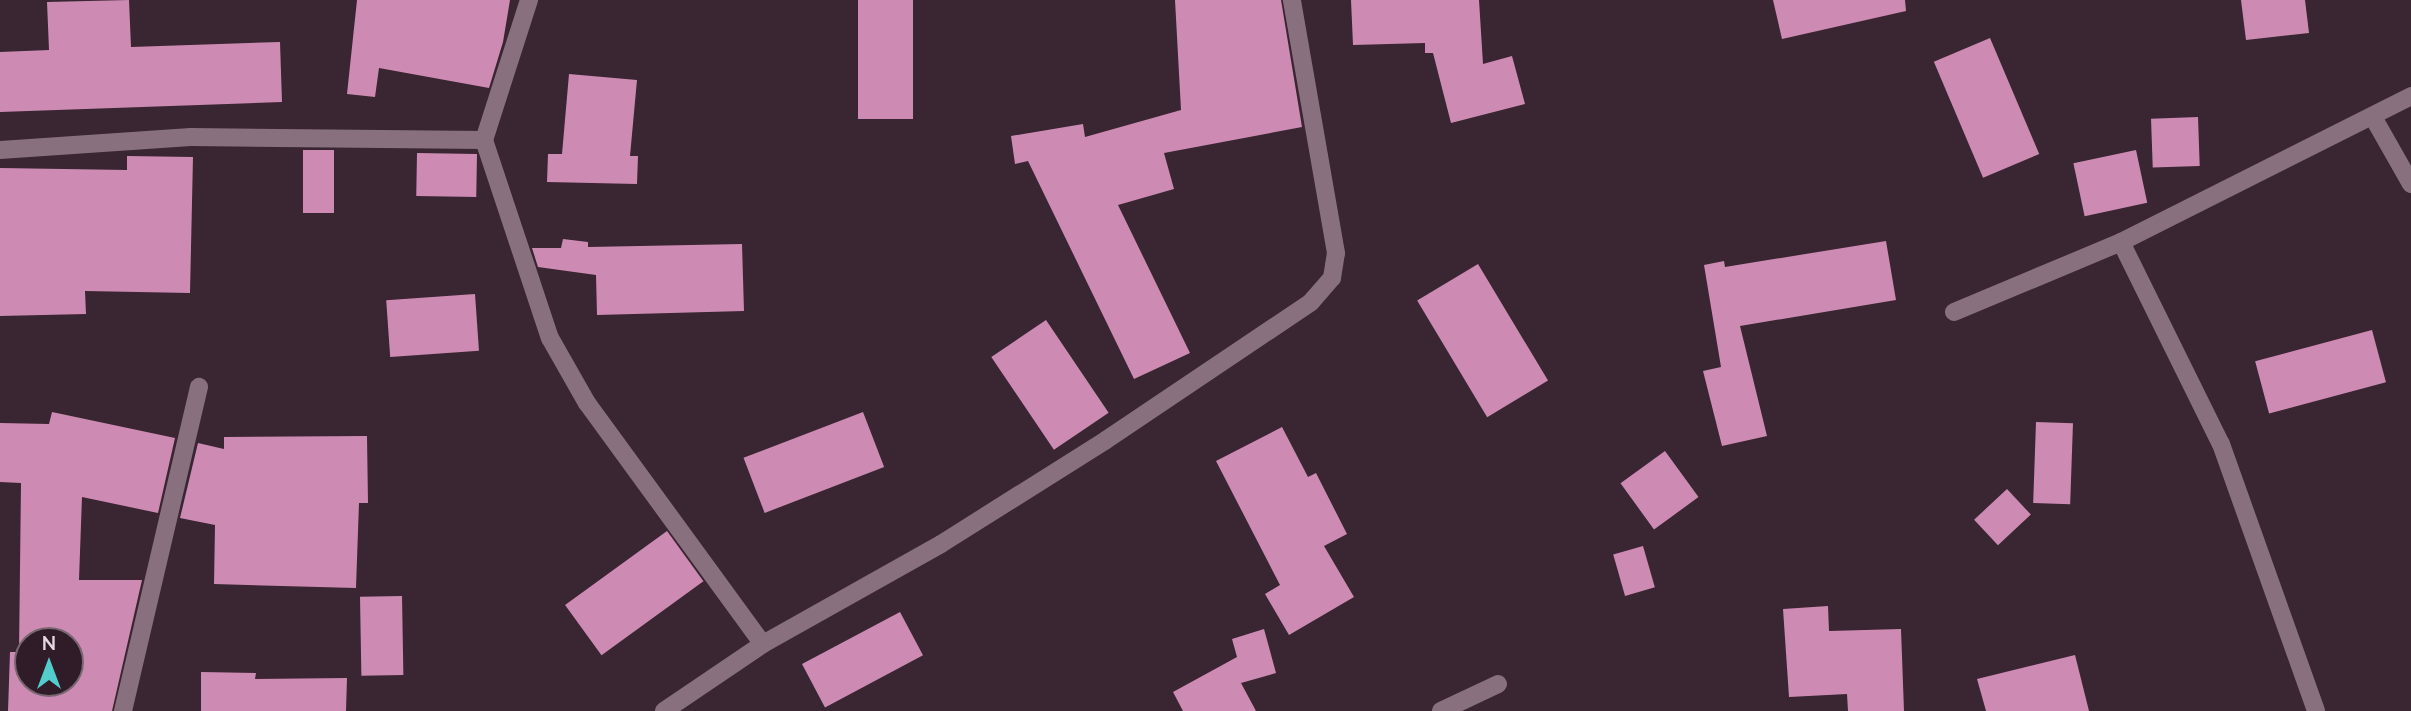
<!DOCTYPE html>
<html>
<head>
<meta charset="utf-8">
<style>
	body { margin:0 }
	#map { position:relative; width:2411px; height:711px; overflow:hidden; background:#3a2532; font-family:Mulish,sans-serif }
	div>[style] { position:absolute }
	.building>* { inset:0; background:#cd8bb3; transform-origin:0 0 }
	.minor>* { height:18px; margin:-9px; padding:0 9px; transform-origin:9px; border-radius:9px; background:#89707f }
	span { translate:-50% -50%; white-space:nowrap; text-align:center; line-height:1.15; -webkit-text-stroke:7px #301c28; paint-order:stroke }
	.north { position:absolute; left:14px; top:627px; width:70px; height:70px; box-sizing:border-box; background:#301c28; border:2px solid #786771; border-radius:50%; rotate:0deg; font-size:19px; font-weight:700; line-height:28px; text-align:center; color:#e5d7df }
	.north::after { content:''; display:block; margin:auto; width:24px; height:32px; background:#52cdcc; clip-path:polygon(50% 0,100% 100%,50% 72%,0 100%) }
</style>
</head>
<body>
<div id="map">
	<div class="building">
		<i style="clip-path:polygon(129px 0,131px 47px,280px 42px,282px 102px,0 112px,0 52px,49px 50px,47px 2px)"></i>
		<i style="clip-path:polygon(357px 0,510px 0,503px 42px,489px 88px,379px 68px,375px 97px,347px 94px)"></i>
		<i style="left:858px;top:0;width:55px;height:119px"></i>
		<i style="clip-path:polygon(1175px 0,1281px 0,1302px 127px,1164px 153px,1174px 189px,1118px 205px,1190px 353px,1134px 379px,1028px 161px,1015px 164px,1011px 136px,1083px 124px,1085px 137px,1181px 110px)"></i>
		<i style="clip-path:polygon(1351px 0,1479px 0,1483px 64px,1512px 56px,1525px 104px,1451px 123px,1433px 53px,1425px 53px,1425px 43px,1353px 45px)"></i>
		<i style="clip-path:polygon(1773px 0,1905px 0,1906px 11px,1782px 39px)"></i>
		<i style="clip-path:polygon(2241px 0,2305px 0,2309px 33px,2246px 40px)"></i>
		<i style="left:1990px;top:38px;width:126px;height:61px;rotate:67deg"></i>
		<i style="clip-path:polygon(569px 74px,637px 80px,630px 156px,638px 156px,637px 184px,547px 182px,548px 154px,562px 154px)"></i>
		<i style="left:2198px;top:117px;width:49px;height:47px;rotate:88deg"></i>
		<i style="left:303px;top:150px;width:31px;height:63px"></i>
		<i style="left:2136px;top:150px;width:54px;height:64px;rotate:78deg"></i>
		<i style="left:417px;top:153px;width:60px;height:43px;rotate:1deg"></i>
		<i style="clip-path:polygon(127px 156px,193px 157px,190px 293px,85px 291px,86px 314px,0 316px,0 168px,127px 170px)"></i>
		<i style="clip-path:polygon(563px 239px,588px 242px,588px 247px,742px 244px,744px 311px,597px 315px,596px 275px,538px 267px,532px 248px,561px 248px)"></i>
		<i style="clip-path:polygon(1886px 241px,1896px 300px,1740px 326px,1767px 436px,1722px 446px,1703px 371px,1721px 367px,1704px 265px,1724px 261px,1725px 267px)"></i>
		<i style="left:1478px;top:264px;width:136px;height:71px;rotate:59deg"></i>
		<i style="left:475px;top:294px;width:57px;height:89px;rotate:86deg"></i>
		<i style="left:1046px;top:320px;width:112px;height:66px;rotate:56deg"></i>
		<i style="left:2372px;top:330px;width:54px;height:121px;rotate:75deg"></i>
		<i style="clip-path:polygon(evenodd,52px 412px,175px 438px,158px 513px,82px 497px,79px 580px,142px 580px,112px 711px,8px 711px,10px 652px,19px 652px,21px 483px,0 482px,0 423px,49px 424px,52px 412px,28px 641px,70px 641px,70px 683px,28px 683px,28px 641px)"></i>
		<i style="left:863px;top:412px;width:59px;height:128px;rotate:69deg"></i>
		<i style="left:2036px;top:422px;width:37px;height:81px;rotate:2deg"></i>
		<i style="clip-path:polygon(1282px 427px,1308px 477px,1316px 473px,1347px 534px,1324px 546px,1354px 597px,1289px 635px,1265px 594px,1280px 585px,1216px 461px)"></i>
		<i style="clip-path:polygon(367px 436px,368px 503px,359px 503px,356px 588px,214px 584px,215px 525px,180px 518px,198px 443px,224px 449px,224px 437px)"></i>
		<i style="left:1665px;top:451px;width:57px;height:55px;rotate:54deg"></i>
		<i style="left:2007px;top:489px;width:35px;height:45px;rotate:47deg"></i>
		<i style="left:667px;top:531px;width:62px;height:126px;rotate:54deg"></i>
		<i style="left:1643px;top:546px;width:43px;height:31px;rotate:74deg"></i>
		<i style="left:402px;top:596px;width:79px;height:42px;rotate:89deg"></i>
		<i style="clip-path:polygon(1828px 606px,1829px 631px,1901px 629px,1904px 711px,1848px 711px,1847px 694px,1789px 697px,1783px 609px)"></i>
		<i style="left:900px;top:612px;width:49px;height:111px;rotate:62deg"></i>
		<i style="clip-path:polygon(1264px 629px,1276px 673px,1241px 683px,1256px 711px,1183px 711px,1173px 692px,1237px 657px,1232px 639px)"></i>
		<i style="clip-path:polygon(2075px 655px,2089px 711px,1986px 711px,1977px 679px)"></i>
		<i style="clip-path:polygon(201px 672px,256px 673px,255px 679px,347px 678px,346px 711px,201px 711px)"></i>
	</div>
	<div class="minor">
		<i style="left:529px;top:0;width:147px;rotate:107.8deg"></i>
		<i style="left:484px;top:140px;width:209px;rotate:71.6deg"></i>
		<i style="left:550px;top:338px;width:75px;rotate:60.4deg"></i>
		<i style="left:587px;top:403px;width:298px;rotate:53.9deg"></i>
		<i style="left:2373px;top:117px;width:77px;rotate:60.4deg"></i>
		<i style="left:0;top:150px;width:191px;rotate:-3.9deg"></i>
		<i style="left:191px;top:137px;width:293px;rotate:0.6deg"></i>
		<i style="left:2121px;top:242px;width:225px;rotate:63.7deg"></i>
		<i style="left:2221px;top:444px;width:283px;rotate:70.4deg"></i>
		<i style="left:1954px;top:312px;width:181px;rotate:-22.7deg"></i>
		<i style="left:2121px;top:242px;width:325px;rotate:-26.7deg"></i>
		<i style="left:123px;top:711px;width:333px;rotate:-76.8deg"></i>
		<i style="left:664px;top:711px;width:120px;rotate:-34.1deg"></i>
		<i style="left:763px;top:644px;width:204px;rotate:-29.3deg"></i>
		<i style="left:941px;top:544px;width:195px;rotate:-32.2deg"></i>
		<i style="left:1106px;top:440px;width:247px;rotate:-33.9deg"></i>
		<i style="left:1311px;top:302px;width:32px;rotate:-49deg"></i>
		<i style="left:1332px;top:278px;width:25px;rotate:-81deg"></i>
		<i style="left:1336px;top:253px;width:257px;rotate:-99.9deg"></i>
		<i style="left:1441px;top:711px;width:63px;rotate:-25.3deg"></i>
	</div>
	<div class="north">N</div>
</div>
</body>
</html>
